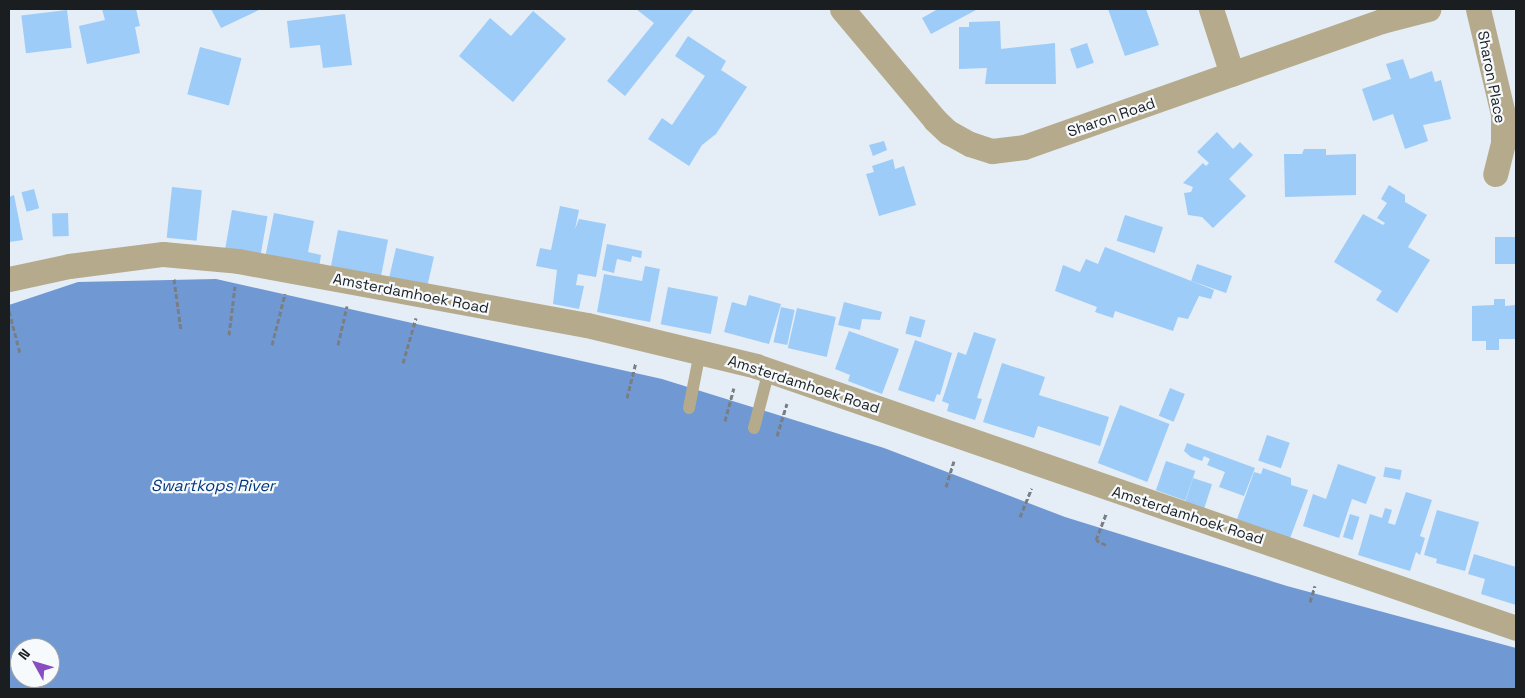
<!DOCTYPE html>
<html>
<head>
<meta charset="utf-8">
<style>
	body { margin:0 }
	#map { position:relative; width:1525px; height:698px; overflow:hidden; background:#e5edf6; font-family:"Space Grotesk",sans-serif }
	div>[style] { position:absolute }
	.water>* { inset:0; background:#7098d3 }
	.building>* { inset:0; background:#9dccf8; transform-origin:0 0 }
	.path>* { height:3px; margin-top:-1.5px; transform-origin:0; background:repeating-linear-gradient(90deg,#797e84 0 5px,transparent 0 7.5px) }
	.lane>* { height:12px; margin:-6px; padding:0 6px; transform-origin:6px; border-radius:6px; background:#b5ab8c }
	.street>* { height:25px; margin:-12.5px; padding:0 12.5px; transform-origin:12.5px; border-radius:12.5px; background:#b5ab8c }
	span { translate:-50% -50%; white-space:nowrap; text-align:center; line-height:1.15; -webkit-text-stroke:4.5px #f6fafd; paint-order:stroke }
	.street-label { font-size:15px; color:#1b1e21 }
	.water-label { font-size:16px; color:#02367c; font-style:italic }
	.frame { position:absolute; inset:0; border:10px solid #1b1e21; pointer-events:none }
	.north { position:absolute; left:10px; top:638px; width:50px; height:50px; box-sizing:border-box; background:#f6fafd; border:1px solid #9ea2a5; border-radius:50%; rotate:309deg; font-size:14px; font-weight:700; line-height:20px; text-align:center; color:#1b1e21 }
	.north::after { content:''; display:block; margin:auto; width:18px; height:22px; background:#894dc3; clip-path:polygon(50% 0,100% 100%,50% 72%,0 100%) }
</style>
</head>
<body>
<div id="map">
	<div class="water">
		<i style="clip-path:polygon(evenodd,216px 279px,662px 379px,884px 448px,1065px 517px,1287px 586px,1516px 648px,1516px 689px,9px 689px,9px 305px,78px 282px,216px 279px,20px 648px,50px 648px,50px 678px,20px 678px,20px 648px)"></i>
	</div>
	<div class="building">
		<i style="clip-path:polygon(102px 9px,136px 9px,140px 26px,135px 27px,140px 53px,87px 64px,79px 26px,105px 20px)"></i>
		<i style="clip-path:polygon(211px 9px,261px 9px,221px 28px)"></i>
		<i style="clip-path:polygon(636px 9px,694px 9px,625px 96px,607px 81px,654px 23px)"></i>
		<i style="clip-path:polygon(938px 9px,975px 9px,976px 10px,931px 34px,922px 18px)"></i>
		<i style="clip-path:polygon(1108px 9px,1146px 9px,1159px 45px,1125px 56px)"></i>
		<i style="left:67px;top:10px;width:38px;height:46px;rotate:83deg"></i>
		<i style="clip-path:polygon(533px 11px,566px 39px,513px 102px,459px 56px,490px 18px,511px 36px)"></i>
		<i style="clip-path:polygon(345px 14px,352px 65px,323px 68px,320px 45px,290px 48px,287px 21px)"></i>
		<i style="clip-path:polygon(1000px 21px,1001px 49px,1055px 43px,1056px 84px,985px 84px,987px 68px,959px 69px,959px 27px,969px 27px,969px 22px)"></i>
		<i style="clip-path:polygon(688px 36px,726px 61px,721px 70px,747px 87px,716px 134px,702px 145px,689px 166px,648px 139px,662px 118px,672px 125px,705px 76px,675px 56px)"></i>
		<i style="left:1087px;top:43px;width:21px;height:18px;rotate:71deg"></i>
		<i style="left:200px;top:47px;width:43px;height:49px;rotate:15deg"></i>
		<i style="clip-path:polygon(1403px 59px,1410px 79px,1432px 71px,1435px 82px,1441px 80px,1451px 119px,1423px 125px,1428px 141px,1405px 149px,1393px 114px,1373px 121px,1362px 89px,1391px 79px,1386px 64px)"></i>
		<i style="clip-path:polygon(1217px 132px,1233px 149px,1240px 142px,1253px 155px,1229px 179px,1246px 196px,1213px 228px,1202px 217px,1188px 215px,1184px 193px,1191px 192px,1193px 187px,1183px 183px,1203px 163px,1206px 166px,1209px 163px,1197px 152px)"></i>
		<i style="clip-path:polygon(884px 141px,887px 150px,873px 156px,869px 145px)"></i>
		<i style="clip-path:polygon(1304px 149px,1326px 149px,1326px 155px,1356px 154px,1356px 195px,1285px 197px,1284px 154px,1302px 154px)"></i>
		<i style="clip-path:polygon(893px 159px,895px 169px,904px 166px,916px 205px,879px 216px,866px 174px,874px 172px,872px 166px)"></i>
		<i style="clip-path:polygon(1389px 185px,1405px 195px,1405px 202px,1427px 215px,1408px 247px,1430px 260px,1397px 313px,1376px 300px,1382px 291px,1334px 262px,1363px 214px,1383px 225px,1385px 223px,1377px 218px,1387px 203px,1381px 199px)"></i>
		<i style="left:172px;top:187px;width:30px;height:51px;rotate:6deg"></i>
		<i style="left:34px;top:189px;width:20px;height:13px;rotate:75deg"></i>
		<i style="clip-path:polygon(14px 195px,23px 240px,9px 242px,9px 197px)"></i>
		<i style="clip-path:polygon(560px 206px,579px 210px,575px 229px,579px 219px,606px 224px,596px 277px,578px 274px,576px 285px,584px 286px,579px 309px,553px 304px,557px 270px,536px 266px,540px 248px,551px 250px)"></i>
		<i style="left:232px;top:210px;width:36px;height:41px;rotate:10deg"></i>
		<i style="left:68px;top:213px;width:23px;height:16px;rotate:88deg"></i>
		<i style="clip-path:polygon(274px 213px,314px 221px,308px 252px,321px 255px,319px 268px,265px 258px)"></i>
		<i style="left:1125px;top:215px;width:40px;height:27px;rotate:18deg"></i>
		<i style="left:338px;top:230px;width:51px;height:40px;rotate:11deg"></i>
		<i style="left:1516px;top:237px;width:27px;height:21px;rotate:90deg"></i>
		<i style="clip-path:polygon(607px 244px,642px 251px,641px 258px,632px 256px,631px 262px,617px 259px,614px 273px,602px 270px)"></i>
		<i style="clip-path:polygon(1105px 247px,1214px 290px,1211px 299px,1199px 296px,1188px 319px,1178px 317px,1173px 331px,1115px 311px,1113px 318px,1095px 312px,1097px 307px,1055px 291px,1063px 265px,1080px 272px,1086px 259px,1098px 264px)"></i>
		<i style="left:396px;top:248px;width:39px;height:30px;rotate:13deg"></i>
		<i style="left:1197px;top:264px;width:37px;height:18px;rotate:19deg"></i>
		<i style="clip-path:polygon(645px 266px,660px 269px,650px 322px,597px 312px,604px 274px,642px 281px)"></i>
		<i style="left:668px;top:287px;width:51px;height:38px;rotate:11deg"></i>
		<i style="clip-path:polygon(749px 295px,781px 304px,769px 344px,724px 332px,732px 302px,746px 306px)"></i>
		<i style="clip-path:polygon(1494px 299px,1505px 299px,1505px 306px,1516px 305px,1516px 339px,1499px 339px,1499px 350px,1486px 350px,1486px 341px,1472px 341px,1472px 306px,1494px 305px)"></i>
		<i style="clip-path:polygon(844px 302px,882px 312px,880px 320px,862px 319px,860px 330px,838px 325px)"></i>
		<i style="left:781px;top:307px;width:14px;height:36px;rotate:12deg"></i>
		<i style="left:797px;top:308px;width:40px;height:41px;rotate:13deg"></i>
		<i style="left:910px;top:316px;width:16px;height:18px;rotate:15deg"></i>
		<i style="clip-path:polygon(849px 331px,899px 349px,882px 394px,848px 381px,850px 375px,835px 369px)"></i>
		<i style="clip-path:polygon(974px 332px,996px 339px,977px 398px,982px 399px,975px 420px,947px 411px,949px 404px,942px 401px,958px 352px,966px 355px)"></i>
		<i style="clip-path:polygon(915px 340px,952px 353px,940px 395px,937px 394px,934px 402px,898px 390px)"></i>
		<i style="clip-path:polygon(1002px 363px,1045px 377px,1039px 395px,1109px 417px,1100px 446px,1038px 426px,1034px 438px,983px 422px)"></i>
		<i style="left:1170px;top:388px;width:16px;height:30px;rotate:22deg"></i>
		<i style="left:1120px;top:405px;width:53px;height:62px;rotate:21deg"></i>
		<i style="left:1267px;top:435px;width:24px;height:27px;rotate:19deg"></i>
		<i style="clip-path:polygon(1187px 443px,1255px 468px,1244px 496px,1219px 487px,1225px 472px,1207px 465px,1210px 459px,1204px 456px,1202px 461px,1191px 457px,1184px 451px)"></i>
		<i style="left:1166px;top:461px;width:31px;height:31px;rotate:19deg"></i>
		<i style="clip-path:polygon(1338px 464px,1376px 477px,1366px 504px,1352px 499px,1339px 538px,1303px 526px,1313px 494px,1326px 499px)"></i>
		<i style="left:1385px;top:467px;width:17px;height:10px;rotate:10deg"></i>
		<i style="clip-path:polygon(1263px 468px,1291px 478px,1291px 485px,1308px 490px,1289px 541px,1236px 522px,1254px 472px,1261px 474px)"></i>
		<i style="left:1193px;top:478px;width:20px;height:26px;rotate:18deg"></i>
		<i style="clip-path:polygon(1406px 492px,1432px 500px,1420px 536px,1425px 538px,1420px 555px,1416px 552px,1410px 571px,1358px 555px,1370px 514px,1382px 518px,1385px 508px,1392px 510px,1388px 523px,1395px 525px)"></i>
		<i style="clip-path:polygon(1437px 510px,1479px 522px,1465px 571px,1436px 563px,1437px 559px,1424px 555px)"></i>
		<i style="left:1350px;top:514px;width:10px;height:24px;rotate:17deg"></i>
		<i style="clip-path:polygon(1474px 554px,1516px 567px,1516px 605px,1481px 594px,1485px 579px,1468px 574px)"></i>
	</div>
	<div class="path">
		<i style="left:174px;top:279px;width:52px;rotate:82.3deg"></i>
		<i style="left:9px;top:311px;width:43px;rotate:75.3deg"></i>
		<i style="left:229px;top:335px;width:49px;rotate:-83deg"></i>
		<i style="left:272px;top:345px;width:53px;rotate:-75.7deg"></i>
		<i style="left:338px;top:345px;width:40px;rotate:-77deg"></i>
		<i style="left:403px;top:363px;width:47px;rotate:-73.9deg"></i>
		<i style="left:627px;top:398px;width:37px;rotate:-76deg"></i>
		<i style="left:725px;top:421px;width:34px;rotate:-75deg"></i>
		<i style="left:777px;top:436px;width:34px;rotate:-73deg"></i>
		<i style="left:946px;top:487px;width:27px;rotate:-73deg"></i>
		<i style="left:1020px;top:517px;width:31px;rotate:-68deg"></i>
		<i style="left:1106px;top:545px;width:11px;rotate:-153deg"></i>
		<i style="left:1096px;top:540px;width:28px;rotate:-69deg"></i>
		<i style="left:1310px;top:602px;width:17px;rotate:-73deg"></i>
	</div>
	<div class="lane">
		<i style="left:689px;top:408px;width:57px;rotate:-78.9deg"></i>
		<i style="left:754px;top:428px;width:60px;rotate:-75.5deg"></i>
	</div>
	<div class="street">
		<i style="left:842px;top:9px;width:145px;rotate:50deg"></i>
		<i style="left:935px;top:120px;width:18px;rotate:43deg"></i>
		<i style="left:948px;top:132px;width:25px;rotate:29deg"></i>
		<i style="left:970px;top:144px;width:23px;rotate:18deg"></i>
		<i style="left:992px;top:151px;width:32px;rotate:-7deg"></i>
		<i style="left:1024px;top:147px;width:380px;rotate:-19.4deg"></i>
		<i style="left:1382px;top:21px;width:48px;rotate:-14.6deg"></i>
		<i style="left:1211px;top:9px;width:68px;rotate:72.1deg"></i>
		<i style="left:1478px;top:9px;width:108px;rotate:76.6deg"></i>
		<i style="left:1503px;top:114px;width:29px;rotate:90deg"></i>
		<i style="left:1503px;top:143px;width:32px;rotate:104deg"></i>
		<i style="left:9px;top:279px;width:61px;rotate:-12.2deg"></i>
		<i style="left:69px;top:266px;width:95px;rotate:-7.3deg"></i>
		<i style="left:163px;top:254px;width:75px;rotate:5.3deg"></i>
		<i style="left:238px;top:261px;width:355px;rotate:10.4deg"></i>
		<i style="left:587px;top:325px;width:174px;rotate:13.6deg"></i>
		<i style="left:756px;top:366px;width:804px;rotate:19.02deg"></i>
	</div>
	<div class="street-label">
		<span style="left:1492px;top:77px;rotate:79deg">Sharon Place</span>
		<span style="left:1111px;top:117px;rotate:-19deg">Sharon Road</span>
		<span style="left:411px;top:293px;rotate:11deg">Amsterdamhoek Road</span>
		<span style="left:804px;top:384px;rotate:18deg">Amsterdamhoek Road</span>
		<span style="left:1188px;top:515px;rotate:18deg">Amsterdamhoek Road</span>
	</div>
	<div class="water-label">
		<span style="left:213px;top:486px">Swartkops River</span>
	</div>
	<div class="frame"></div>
	<div class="north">N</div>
</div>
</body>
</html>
